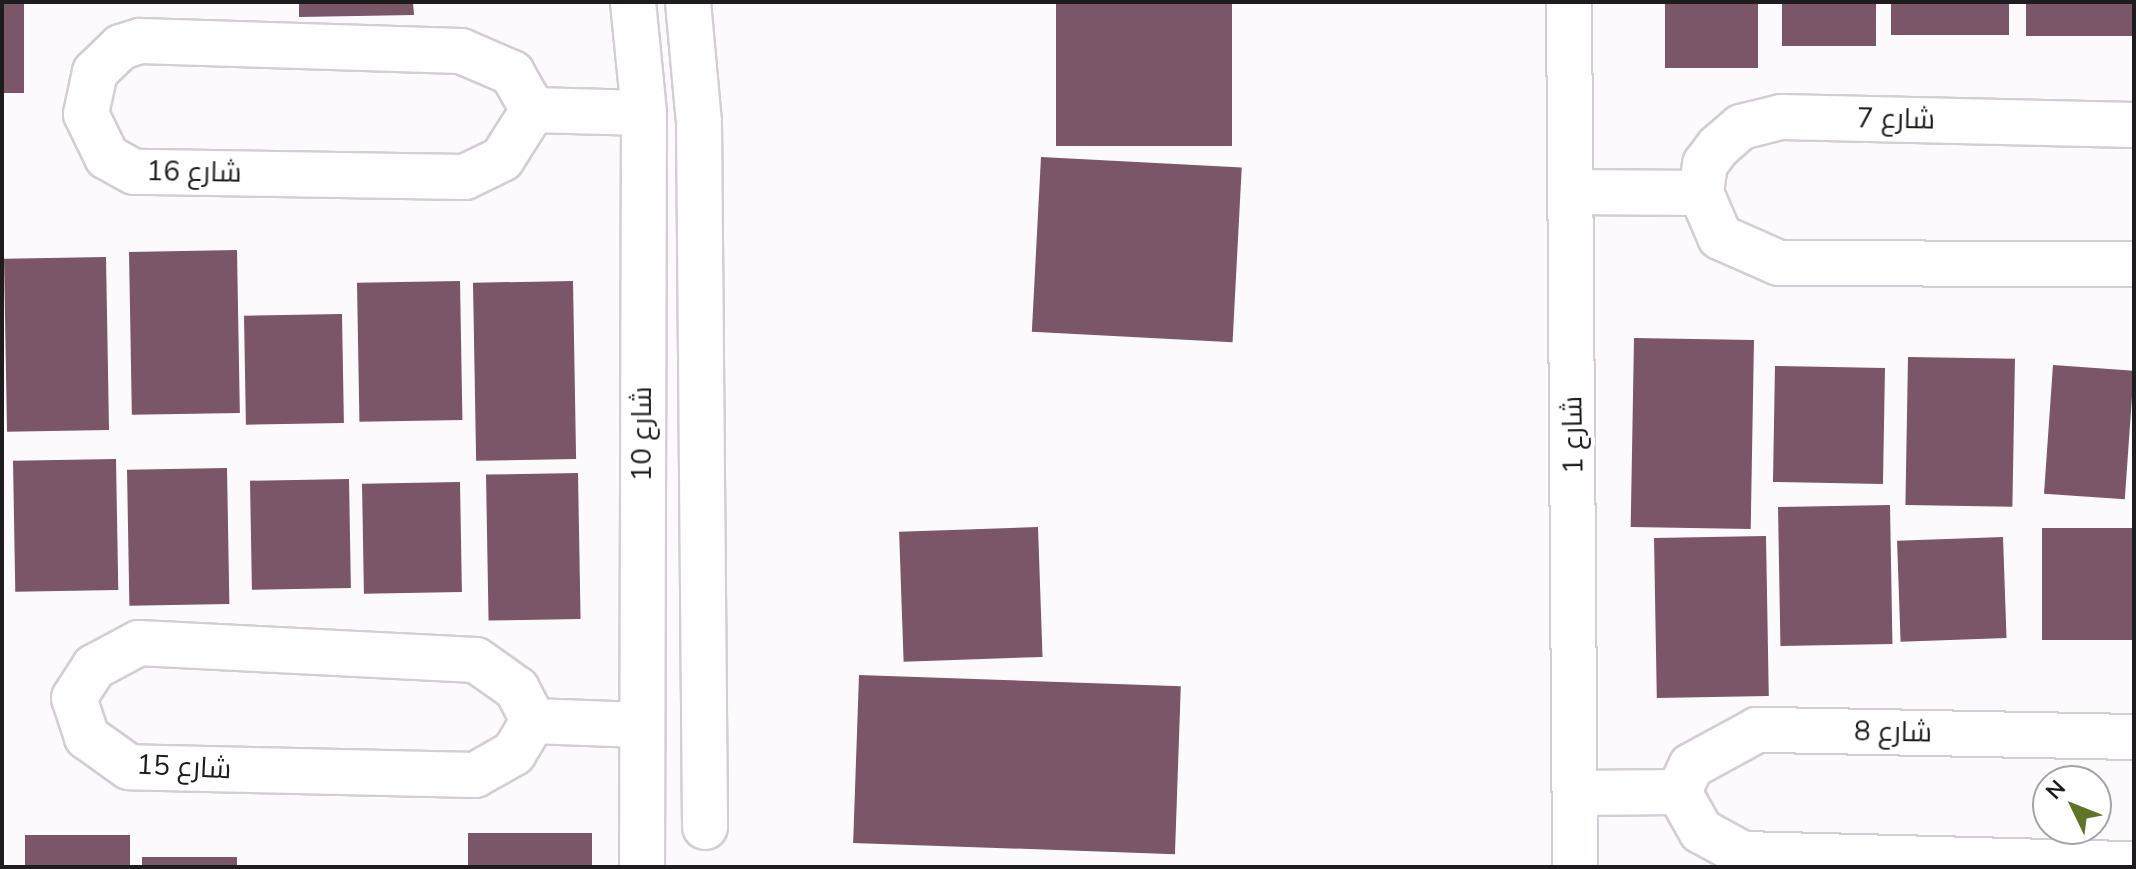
<!DOCTYPE html>
<html>
<head>
<meta charset="utf-8">
<style>
	body { margin:0 }
	#map { position:relative; width:2136px; height:869px; overflow:hidden; background:#fdfafe; font-family:"Nunito Sans",Cairo,sans-serif }
	div>[style] { position:absolute }
	.building>* { inset:0; background:#7b5568; transform-origin:0 0 }
	.roads { filter:drop-shadow(2px 0 #d3cdd6) drop-shadow(-2px 0 #d3cdd6) drop-shadow(0 2px #d3cdd6) drop-shadow(0 -2px #d3cdd6) }
	.minor>* { height:44px; margin:-22px; padding:0 22px; transform-origin:22px; border-radius:22px; background:#fff }
	span { translate:-50% -50%; white-space:nowrap; text-align:center; line-height:1.15; -webkit-text-stroke:8px #fff; paint-order:stroke }
	.street-label { font-size:28px; color:#1e1c1f }
	.frame { position:absolute; inset:0; border:4px solid #1e1c1f; pointer-events:none }
	.north { position:absolute; left:2032px; top:765px; width:80px; height:80px; box-sizing:border-box; background:#fff; border:2px solid #a5a4a5; border-radius:50%; rotate:313deg; font-size:22px; font-weight:700; line-height:32px; text-align:center; color:#1e1c1f }
	.north::after { content:''; display:block; margin:auto; width:28px; height:36px; background:#5f7525; clip-path:polygon(50% 0,100% 100%,50% 72%,0 100%) }
</style>
</head>
<body>
<div id="map">
	<div class="building">
		<i style="left:2px;top:2px;width:22px;height:91px"></i>
		<i style="clip-path:polygon(299px 2px,413px 2px,414px 15px,299px 17px)"></i>
		<i style="left:1056px;top:2px;width:176px;height:144px"></i>
		<i style="left:1665px;top:2px;width:93px;height:66px"></i>
		<i style="left:1782px;top:2px;width:94px;height:44px"></i>
		<i style="left:1891px;top:2px;width:118px;height:33px"></i>
		<i style="left:2026px;top:2px;width:108px;height:34px"></i>
		<i style="left:1041px;top:157px;width:201px;height:175px;rotate:3deg"></i>
		<i style="left:237px;top:250px;width:163px;height:108px;rotate:89deg"></i>
		<i style="left:106px;top:257px;width:173px;height:102px;rotate:89deg"></i>
		<i style="left:460px;top:281px;width:139px;height:103px;rotate:89deg"></i>
		<i style="left:573px;top:281px;width:178px;height:100px;rotate:89deg"></i>
		<i style="left:342px;top:314px;width:109px;height:98px;rotate:89deg"></i>
		<i style="left:1634px;top:338px;width:120px;height:189px;rotate:1deg"></i>
		<i style="left:1908px;top:357px;width:107px;height:148px;rotate:1deg"></i>
		<i style="left:2053px;top:365px;width:81px;height:129px;rotate:4deg"></i>
		<i style="left:1775px;top:366px;width:110px;height:116px;rotate:1deg"></i>
		<i style="left:116px;top:459px;width:131px;height:103px;rotate:89deg"></i>
		<i style="left:227px;top:468px;width:136px;height:100px;rotate:89deg"></i>
		<i style="left:578px;top:473px;width:146px;height:92px;rotate:89deg"></i>
		<i style="left:349px;top:479px;width:109px;height:99px;rotate:89deg"></i>
		<i style="left:460px;top:482px;width:110px;height:98px;rotate:89deg"></i>
		<i style="left:1890px;top:505px;width:139px;height:112px;rotate:89deg"></i>
		<i style="left:1038px;top:527px;width:130px;height:139px;rotate:88deg"></i>
		<i style="left:2134px;top:528px;width:112px;height:92px;rotate:90deg"></i>
		<i style="left:1766px;top:536px;width:160px;height:112px;rotate:89deg"></i>
		<i style="left:2003px;top:537px;width:101px;height:106px;rotate:88deg"></i>
		<i style="left:859px;top:675px;width:322px;height:168px;rotate:2deg"></i>
		<i style="left:592px;top:833px;width:34px;height:124px;rotate:90deg"></i>
		<i style="left:130px;top:835px;width:32px;height:105px;rotate:90deg"></i>
		<i style="left:237px;top:857px;width:10px;height:95px;rotate:90deg"></i>
	</div>
	<div class="roads">
		<div class="minor">
			<i style="left:633px;top:2px;width:112px;rotate:84.3deg"></i>
			<i style="left:644px;top:113px;width:754px;rotate:90.15deg"></i>
			<i style="left:688px;top:2px;width:121px;rotate:84.8deg"></i>
			<i style="left:699px;top:122px;width:705px;rotate:89.51deg"></i>
			<i style="left:1569px;top:2px;width:865px;rotate:89.6deg"></i>
			<i style="left:140px;top:41px;width:321px;rotate:1.8deg"></i>
			<i style="left:461px;top:51px;width:56px;rotate:23.3deg"></i>
			<i style="left:512px;top:73px;width:43px;rotate:60.4deg"></i>
			<i style="left:533px;top:110px;width:58px;rotate:122.3deg"></i>
			<i style="left:502px;top:159px;width:41px;rotate:154.1deg"></i>
			<i style="left:465px;top:177px;width:331px;rotate:-179.1deg"></i>
			<i style="left:134px;top:172px;width:31px;rotate:-151deg"></i>
			<i style="left:107px;top:157px;width:48px;rotate:-116deg"></i>
			<i style="left:86px;top:114px;width:43px;rotate:-77.9deg"></i>
			<i style="left:95px;top:72px;width:36px;rotate:-44deg"></i>
			<i style="left:121px;top:47px;width:20px;rotate:-18deg"></i>
			<i style="left:533px;top:110px;width:111px;rotate:1.5deg"></i>
			<i style="left:2134px;top:125px;width:353px;rotate:-178.7deg"></i>
			<i style="left:1781px;top:117px;width:41px;rotate:166deg"></i>
			<i style="left:1741px;top:127px;width:30px;rotate:139deg"></i>
			<i style="left:1718px;top:147px;width:21px;rotate:127deg"></i>
			<i style="left:1705px;top:164px;width:29px;rotate:98deg"></i>
			<i style="left:1701px;top:193px;width:48px;rotate:66.6deg"></i>
			<i style="left:1720px;top:237px;width:64px;rotate:23.8deg"></i>
			<i style="left:1779px;top:263px;width:355px;rotate:0.2deg"></i>
			<i style="left:1570px;top:192px;width:131px;rotate:0.4deg"></i>
			<i style="left:139px;top:643px;width:337px;rotate:2.9deg"></i>
			<i style="left:476px;top:660px;width:50px;rotate:35.3deg"></i>
			<i style="left:517px;top:689px;width:36px;rotate:63deg"></i>
			<i style="left:533px;top:721px;width:37px;rotate:121deg"></i>
			<i style="left:514px;top:753px;width:45px;rotate:150.6deg"></i>
			<i style="left:475px;top:775px;width:346px;rotate:-178.7deg"></i>
			<i style="left:129px;top:767px;width:52px;rotate:-144.5deg"></i>
			<i style="left:87px;top:737px;width:41px;rotate:-108.4deg"></i>
			<i style="left:74px;top:698px;width:37px;rotate:-57deg"></i>
			<i style="left:94px;top:667px;width:51px;rotate:-28.1deg"></i>
			<i style="left:533px;top:721px;width:107px;rotate:2.1deg"></i>
			<i style="left:2134px;top:737px;width:377px;rotate:-178.9deg"></i>
			<i style="left:1757px;top:730px;width:75px;rotate:151.4deg"></i>
			<i style="left:1691px;top:766px;width:29px;rotate:115deg"></i>
			<i style="left:1679px;top:792px;width:45px;rotate:60.6deg"></i>
			<i style="left:1701px;top:831px;width:48px;rotate:28.7deg"></i>
			<i style="left:1743px;top:854px;width:391px;rotate:1.5deg"></i>
			<i style="left:1577px;top:793px;width:102px;rotate:-0.6deg"></i>
		</div>
	</div>
	<div class="street-label">
		<span style="left:1896px;top:119px;rotate:1deg">شارع 7</span>
		<span style="left:194px;top:172px;rotate:1deg">شارع 16</span>
		<span style="left:642px;top:434px;rotate:-90deg">شارع 10</span>
		<span style="left:1573px;top:435px;rotate:-91deg">شارع 1</span>
		<span style="left:1893px;top:732px;rotate:1deg">شارع 8</span>
		<span style="left:184px;top:767px;rotate:3deg">شارع 15</span>
	</div>
	<div class="frame"></div>
	<div class="north">N</div>
</div>
</body>
</html>
